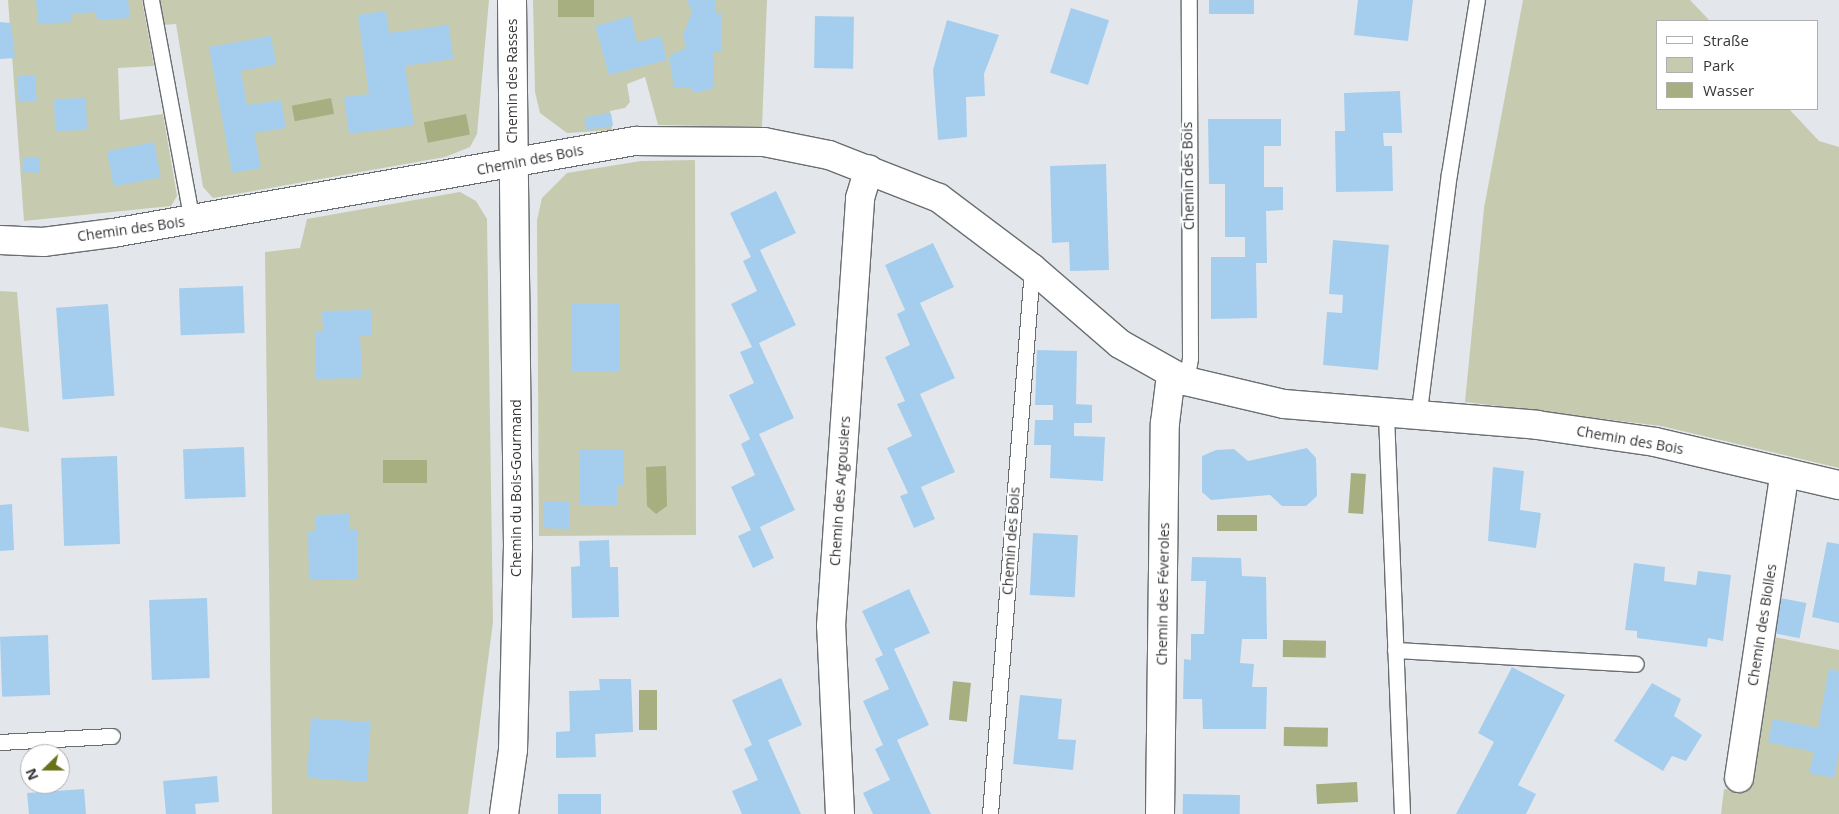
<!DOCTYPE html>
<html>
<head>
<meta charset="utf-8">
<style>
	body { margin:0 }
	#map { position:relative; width:1839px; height:814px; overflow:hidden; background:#e3e7eb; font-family:"Open Sans",sans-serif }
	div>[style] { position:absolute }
	.green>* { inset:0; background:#c6cbaf }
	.water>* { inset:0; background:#a7ae80; transform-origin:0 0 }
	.building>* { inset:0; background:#a5ceee; transform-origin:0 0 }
	.roads { filter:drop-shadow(1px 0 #696e71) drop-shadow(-1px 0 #696e71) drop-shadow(0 1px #696e71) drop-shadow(0 -1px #696e71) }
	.lane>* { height:15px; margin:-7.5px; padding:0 7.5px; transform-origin:7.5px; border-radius:7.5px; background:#fff }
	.street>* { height:28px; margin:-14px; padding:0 14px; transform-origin:14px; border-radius:14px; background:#fff }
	span { translate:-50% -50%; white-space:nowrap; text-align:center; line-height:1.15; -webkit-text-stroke:5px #fff; paint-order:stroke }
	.street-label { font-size:14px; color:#343638 }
	.legend { position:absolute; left:1656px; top:20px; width:162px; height:90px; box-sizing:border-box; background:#fff; border:1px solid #aeafaf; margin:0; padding:6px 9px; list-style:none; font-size:15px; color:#343638 }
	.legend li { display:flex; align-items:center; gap:10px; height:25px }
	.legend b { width:25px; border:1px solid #aeafaf }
	.north { position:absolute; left:20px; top:744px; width:50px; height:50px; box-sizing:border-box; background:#fff; border:1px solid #aeafaf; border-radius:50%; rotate:248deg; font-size:14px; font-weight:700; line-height:20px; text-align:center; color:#343638 }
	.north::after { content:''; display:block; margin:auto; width:18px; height:22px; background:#697119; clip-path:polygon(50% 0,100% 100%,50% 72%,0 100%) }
</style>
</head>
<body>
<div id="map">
	<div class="green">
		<i style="clip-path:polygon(8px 0,142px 0,154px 66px,118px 68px,120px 120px,163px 114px,177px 196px,171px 206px,24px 221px)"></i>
		<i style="clip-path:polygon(159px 0,489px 0,477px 134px,470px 147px,445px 157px,213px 198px,203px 187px,176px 24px,163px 25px)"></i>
		<i style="clip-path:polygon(533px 0,767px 0,762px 127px,658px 125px,645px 77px,627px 84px,630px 102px,625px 108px,610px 111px,612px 130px,567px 133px,540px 113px,535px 92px)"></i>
		<i style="clip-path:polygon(1523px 0,1690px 0,1710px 21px,1658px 21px,1658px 109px,1789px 109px,1819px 141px,1839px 147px,1839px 468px,1661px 426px,1465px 402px,1484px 208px)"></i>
		<i style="clip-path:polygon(695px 160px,696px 535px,539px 536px,537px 220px,542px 198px,567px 173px,641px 161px)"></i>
		<i style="clip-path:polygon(460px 192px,476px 201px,487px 219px,493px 622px,468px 814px,272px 814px,265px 252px,300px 248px,307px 219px)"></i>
		<i style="clip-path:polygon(0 291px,17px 292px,29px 432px,0 427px)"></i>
		<i style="clip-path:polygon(1774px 637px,1839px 650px,1839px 814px,1721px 814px,1724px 789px,1746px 792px)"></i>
	</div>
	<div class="water">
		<i style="left:558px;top:0;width:36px;height:17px"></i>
		<i style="left:331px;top:98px;width:16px;height:40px;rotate:79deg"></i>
		<i style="left:466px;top:114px;width:21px;height:43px;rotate:79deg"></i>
		<i style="left:427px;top:460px;width:23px;height:44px;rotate:90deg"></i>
		<i style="clip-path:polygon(666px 466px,667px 506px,656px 514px,647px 506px,646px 467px)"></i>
		<i style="left:1351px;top:473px;width:15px;height:40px;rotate:4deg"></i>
		<i style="left:1217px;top:515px;width:40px;height:16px"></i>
		<i style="left:1283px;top:640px;width:43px;height:17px;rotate:1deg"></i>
		<i style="left:953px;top:681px;width:18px;height:39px;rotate:6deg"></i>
		<i style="left:639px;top:690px;width:18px;height:40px"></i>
		<i style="left:1284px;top:727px;width:44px;height:19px;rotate:1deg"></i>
		<i style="left:1357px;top:782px;width:20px;height:41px;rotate:87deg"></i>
	</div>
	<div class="building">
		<i style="clip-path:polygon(36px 0,128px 0,130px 18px,97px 20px,96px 12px,71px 14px,71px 22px,38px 24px)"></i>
		<i style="clip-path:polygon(687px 0,715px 0,716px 13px,722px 13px,721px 52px,714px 52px,714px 88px,693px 93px,691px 87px,674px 88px,669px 56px,686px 48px,683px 35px,692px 12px)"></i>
		<i style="left:1209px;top:0;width:45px;height:14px"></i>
		<i style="clip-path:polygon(1358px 0,1413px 0,1408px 41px,1354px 35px)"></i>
		<i style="left:1071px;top:8px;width:40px;height:68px;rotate:18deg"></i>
		<i style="clip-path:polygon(386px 11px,389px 33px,449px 25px,453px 59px,405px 66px,414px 125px,349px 134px,344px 97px,369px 94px,358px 15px)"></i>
		<i style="clip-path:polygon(631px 16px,637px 42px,661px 36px,667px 60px,609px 75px,595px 26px)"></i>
		<i style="left:815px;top:16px;width:39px;height:52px;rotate:1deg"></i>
		<i style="clip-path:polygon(947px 20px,999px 35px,984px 74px,985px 96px,966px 97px,967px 137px,938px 140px,933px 70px)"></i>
		<i style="clip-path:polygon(0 22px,11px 23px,15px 58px,0 59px)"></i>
		<i style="clip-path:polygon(271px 36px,276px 64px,241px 71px,247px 105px,281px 100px,286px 128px,254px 133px,261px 168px,232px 173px,209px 47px)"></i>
		<i style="left:35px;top:75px;width:26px;height:18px;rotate:86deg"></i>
		<i style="clip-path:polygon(1400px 91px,1402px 133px,1383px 133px,1384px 146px,1392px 146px,1393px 191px,1336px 192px,1335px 131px,1345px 131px,1344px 93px)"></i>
		<i style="left:86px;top:98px;width:32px;height:32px;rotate:88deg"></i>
		<i style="left:611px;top:113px;width:13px;height:27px;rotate:81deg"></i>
		<i style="clip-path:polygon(1208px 119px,1281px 119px,1281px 146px,1264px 146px,1264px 187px,1283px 187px,1283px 210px,1266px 211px,1267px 263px,1256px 263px,1257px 318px,1211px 319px,1211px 257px,1245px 257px,1245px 237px,1225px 237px,1225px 184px,1209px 184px)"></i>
		<i style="left:154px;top:142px;width:36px;height:48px;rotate:79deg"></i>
		<i style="left:23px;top:157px;width:17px;height:15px;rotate:3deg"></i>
		<i style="clip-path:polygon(1106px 164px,1109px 270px,1070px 271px,1069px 242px,1052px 243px,1050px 166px)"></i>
		<i style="clip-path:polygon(776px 191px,796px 233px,760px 250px,796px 325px,759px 343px,794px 418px,759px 434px,795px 510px,760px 527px,774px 558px,753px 568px,738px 536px,751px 530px,731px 487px,755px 475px,741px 444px,750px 439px,729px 395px,754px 383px,740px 352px,752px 347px,731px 304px,757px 291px,743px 261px,751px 257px,730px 213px)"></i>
		<i style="clip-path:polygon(1333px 240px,1389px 245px,1378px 370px,1323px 365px,1327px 312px,1342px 313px,1343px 295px,1329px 294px)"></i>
		<i style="clip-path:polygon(933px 243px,954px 287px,920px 303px,955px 378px,920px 394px,955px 472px,921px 487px,935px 519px,914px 528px,900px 496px,908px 493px,887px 448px,912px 436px,897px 404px,905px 401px,885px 357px,910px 345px,897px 314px,905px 310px,885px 265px)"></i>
		<i style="left:243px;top:286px;width:47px;height:64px;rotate:88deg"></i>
		<i style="left:108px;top:304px;width:92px;height:52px;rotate:86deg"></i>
		<i style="left:572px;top:304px;width:48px;height:67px"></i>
		<i style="clip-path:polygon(371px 310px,372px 335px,360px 335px,362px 378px,316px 379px,315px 332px,323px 332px,322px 311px)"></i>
		<i style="clip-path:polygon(1037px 350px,1077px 351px,1076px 404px,1092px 405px,1092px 423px,1074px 423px,1074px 436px,1105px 437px,1103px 481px,1050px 478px,1051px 445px,1034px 445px,1035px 420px,1053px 420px,1053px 405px,1035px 405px)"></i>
		<i style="left:244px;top:447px;width:50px;height:61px;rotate:88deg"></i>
		<i style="clip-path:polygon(1307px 448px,1316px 458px,1317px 496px,1306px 506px,1282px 506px,1270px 495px,1211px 500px,1202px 492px,1202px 456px,1216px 450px,1234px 449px,1248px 461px)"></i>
		<i style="clip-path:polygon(579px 449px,623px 449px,623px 485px,617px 485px,617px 506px,580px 505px)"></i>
		<i style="left:117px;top:456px;width:88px;height:56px;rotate:88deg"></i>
		<i style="clip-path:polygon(1493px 467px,1524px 471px,1520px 510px,1541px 513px,1536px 548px,1488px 541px)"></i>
		<i style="left:544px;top:501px;width:26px;height:27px;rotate:2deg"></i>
		<i style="clip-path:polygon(12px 504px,14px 550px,0 551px,0 505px)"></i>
		<i style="clip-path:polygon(350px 514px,350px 530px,358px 530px,358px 579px,309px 580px,308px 531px,315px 531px,315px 515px)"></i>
		<i style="left:1033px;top:533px;width:45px;height:62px;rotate:3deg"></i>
		<i style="clip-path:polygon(609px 540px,610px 567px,618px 567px,619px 617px,572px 618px,571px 567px,580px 566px,579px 541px)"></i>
		<i style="clip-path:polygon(1827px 542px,1839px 544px,1839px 623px,1812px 617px)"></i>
		<i style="clip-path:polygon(1192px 557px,1241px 558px,1242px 576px,1266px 577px,1267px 639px,1242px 639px,1240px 663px,1254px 664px,1252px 687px,1267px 687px,1266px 729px,1203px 729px,1202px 699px,1183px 699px,1184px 659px,1191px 660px,1191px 634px,1204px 634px,1206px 581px,1191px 581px)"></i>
		<i style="clip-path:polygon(1634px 563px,1665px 567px,1664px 581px,1696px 585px,1698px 571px,1731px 575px,1723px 641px,1708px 638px,1707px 647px,1637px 638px,1637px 631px,1625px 630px)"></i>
		<i style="clip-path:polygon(909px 589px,930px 633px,894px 649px,929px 725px,897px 740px,931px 814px,873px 814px,863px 793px,890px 780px,875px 749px,883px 745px,863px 701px,889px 689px,875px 659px,883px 655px,862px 611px)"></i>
		<i style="left:1776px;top:597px;width:31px;height:36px;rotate:11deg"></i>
		<i style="left:207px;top:598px;width:80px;height:58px;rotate:88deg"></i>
		<i style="left:48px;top:635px;width:60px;height:48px;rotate:88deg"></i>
		<i style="clip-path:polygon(1512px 667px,1565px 695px,1518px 785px,1536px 794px,1526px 814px,1456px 814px,1494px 742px,1478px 733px)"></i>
		<i style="clip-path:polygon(1829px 669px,1839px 671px,1839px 751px,1834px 778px,1809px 773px,1814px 752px,1768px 742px,1773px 719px,1818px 728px)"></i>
		<i style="clip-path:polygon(781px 678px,802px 725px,768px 740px,801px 814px,742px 814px,732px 791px,758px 780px,744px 749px,752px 745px,732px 700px)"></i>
		<i style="clip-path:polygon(599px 679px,631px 679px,633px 732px,595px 734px,596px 757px,556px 758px,556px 732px,570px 731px,569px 691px,600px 690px)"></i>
		<i style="clip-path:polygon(1652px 683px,1681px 699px,1674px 716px,1702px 735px,1686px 761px,1672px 756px,1663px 771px,1614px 741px)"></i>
		<i style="clip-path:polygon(1020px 695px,1062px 699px,1058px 739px,1076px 740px,1073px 770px,1013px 764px)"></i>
		<i style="left:311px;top:718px;width:60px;height:60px;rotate:4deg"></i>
		<i style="clip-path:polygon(217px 776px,219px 802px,195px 804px,196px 814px,166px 814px,163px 781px)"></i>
		<i style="clip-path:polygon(84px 789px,86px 814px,29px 814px,27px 793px)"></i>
		<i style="left:558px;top:794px;width:43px;height:20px"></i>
		<i style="left:1183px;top:794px;width:57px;height:20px;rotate:1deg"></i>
	</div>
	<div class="roads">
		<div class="lane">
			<i style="left:151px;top:0;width:225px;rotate:79.5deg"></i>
			<i style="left:1186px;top:381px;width:23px;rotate:-80deg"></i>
			<i style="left:1190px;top:358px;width:358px;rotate:-90.2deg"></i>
			<i style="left:1386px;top:415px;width:399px;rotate:87.7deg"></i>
			<i style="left:1418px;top:418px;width:246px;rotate:-82.8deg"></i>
			<i style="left:1449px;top:174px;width:176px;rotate:-80.9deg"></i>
			<i style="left:1395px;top:650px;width:241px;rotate:3.3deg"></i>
			<i style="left:0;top:742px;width:112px;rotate:-3.1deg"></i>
			<i style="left:990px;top:814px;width:548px;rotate:-85.6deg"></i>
		</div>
		<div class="street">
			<i style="left:0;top:240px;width:43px;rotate:2.7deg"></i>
			<i style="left:43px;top:242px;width:71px;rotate:-7.3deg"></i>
			<i style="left:113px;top:233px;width:530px;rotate:-10deg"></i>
			<i style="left:635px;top:141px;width:129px;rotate:0.4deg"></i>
			<i style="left:764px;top:142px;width:66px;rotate:11.3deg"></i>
			<i style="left:829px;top:155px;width:118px;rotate:21.4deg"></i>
			<i style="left:939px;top:198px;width:116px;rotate:37deg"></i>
			<i style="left:1032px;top:268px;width:116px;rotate:40.8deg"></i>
			<i style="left:1120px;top:344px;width:76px;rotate:29.3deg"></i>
			<i style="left:1186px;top:381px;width:101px;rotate:13.2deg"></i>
			<i style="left:1284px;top:404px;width:254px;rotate:4.7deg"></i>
			<i style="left:1537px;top:425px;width:119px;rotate:8.2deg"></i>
			<i style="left:1655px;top:442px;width:189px;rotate:13.2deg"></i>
			<i style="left:1739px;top:778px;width:309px;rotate:-81.5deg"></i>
			<i style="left:504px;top:814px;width:65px;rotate:-82deg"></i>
			<i style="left:513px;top:750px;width:203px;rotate:-88.6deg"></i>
			<i style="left:518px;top:547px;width:547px;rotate:-90.63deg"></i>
			<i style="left:840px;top:814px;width:188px;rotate:-92.7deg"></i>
			<i style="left:831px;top:626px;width:429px;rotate:-86.1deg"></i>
			<i style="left:860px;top:198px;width:30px;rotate:-73deg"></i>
			<i style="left:1160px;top:814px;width:391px;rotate:-89.3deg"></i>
			<i style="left:1165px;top:423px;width:48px;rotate:-82.9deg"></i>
		</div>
	</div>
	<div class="street-label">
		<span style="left:512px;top:81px;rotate:-90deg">Chemin des Rasses</span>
		<span style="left:530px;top:160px;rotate:-11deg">Chemin des Bois</span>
		<span style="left:1188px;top:176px;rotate:-91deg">Chemin des Bois</span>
		<span style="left:131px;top:229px;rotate:-8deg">Chemin des Bois</span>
		<span style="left:1630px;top:440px;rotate:10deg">Chemin des Bois</span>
		<span style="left:516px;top:488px;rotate:-90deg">Chemin du Bois-Gourmand</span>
		<span style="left:840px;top:491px;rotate:-86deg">Chemin des Argousiers</span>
		<span style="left:1011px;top:541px;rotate:-86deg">Chemin des Bois</span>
		<span style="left:1163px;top:594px;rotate:-89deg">Chemin des Féveroles</span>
		<span style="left:1762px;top:625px;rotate:-81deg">Chemin des Biolles</span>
	</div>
	<ul class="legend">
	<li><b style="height:6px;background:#fff"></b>Straße</li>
	<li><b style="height:14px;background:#c6cbaf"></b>Park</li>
	<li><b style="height:14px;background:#a7ae80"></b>Wasser</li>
	</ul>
	<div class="north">N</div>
</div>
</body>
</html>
